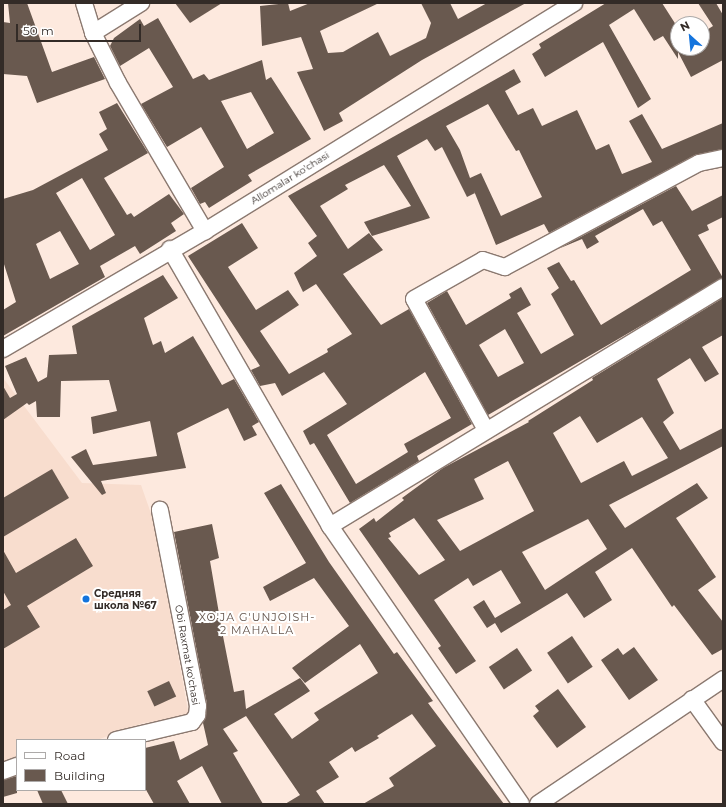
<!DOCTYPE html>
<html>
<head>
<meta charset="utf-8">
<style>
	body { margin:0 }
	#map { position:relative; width:726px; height:807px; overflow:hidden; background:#fde9de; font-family:Montserrat,sans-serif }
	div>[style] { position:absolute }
	.built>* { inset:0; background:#f8ddce }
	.building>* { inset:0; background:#69594f; transform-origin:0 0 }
	.roads { filter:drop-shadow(1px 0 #8b7970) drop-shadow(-1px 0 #8b7970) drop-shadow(0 1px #8b7970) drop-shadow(0 -1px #8b7970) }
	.street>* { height:16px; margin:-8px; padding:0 8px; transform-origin:8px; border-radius:8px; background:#fff }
	.dots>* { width:11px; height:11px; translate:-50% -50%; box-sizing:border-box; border:2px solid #fff; border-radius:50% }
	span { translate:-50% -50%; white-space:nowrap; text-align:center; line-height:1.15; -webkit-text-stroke:4px #fff; paint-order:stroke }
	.street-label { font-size:10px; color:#332b27 }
	.poi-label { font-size:10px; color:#332b27; font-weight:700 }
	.left { translate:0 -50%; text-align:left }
	.neighbourhood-label { font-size:11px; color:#63534a; letter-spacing:1px }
	.frame { position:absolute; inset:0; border:4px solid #332b27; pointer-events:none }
	.legend { position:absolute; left:16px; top:739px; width:130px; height:52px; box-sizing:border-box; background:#fff; border:1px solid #adaaa9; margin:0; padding:5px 7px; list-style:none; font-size:12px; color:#332b27 }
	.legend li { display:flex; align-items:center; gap:8px; height:20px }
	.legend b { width:20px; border:1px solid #adaaa9 }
	.north { position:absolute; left:670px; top:16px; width:40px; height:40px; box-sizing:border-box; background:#fff; border:1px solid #adaaa9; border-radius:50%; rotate:333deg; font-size:11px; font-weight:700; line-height:16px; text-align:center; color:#332b27 }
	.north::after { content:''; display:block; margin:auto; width:14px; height:18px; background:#1474dd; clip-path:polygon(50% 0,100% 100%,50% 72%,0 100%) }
	.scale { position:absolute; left:16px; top:24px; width:125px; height:18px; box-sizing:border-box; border:2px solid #332b27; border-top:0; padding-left:5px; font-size:12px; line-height:14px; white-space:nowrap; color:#332b27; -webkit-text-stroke:3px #fff; paint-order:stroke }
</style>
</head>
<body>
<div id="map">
	<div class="built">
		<i style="clip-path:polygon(3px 378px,82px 483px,141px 485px,155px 525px,189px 717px,143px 723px,97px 740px,17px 740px,17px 769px,3px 775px)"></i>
	</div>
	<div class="building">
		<i style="clip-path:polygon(8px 3px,27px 3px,52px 72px,94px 57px,105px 79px,37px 103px,27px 76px,3px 74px,3px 22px,10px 23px)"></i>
		<i style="clip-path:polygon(175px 3px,222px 3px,190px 23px)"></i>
		<i style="clip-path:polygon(288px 3px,290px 11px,310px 3px,379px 3px,320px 31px,328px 53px,343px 52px,378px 32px,390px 56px,426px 38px,431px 23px,421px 3px,450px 3px,458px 19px,487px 3px,526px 3px,422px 60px,339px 113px,343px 121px,324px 131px,297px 72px,313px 69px,301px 37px,262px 46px,260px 6px)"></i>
		<i style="clip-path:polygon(606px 3px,662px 3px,678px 28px,678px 48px,702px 48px,702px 33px,713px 26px,698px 3px,716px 3px,723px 15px,723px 60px,691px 77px,678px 52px,678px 59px,663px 36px,654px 41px,634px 9px,609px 25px,651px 99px,638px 108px,603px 42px,545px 77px,532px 54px,541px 48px,539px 44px)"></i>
		<i style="clip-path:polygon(evenodd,158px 18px,193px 79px,204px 74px,209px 80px,262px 60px,266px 80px,271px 77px,311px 139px,248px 175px,252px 181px,209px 208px,205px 202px,200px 204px,191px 188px,224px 167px,201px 127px,167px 147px,141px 104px,173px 87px,149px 48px,120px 66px,110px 46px,114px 38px,140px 19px,144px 26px,158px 18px,251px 92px,274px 133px,247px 149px,221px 101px,251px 92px)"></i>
		<i style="clip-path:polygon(evenodd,514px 69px,521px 82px,505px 91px,518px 115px,533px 108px,542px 126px,577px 110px,596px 150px,609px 144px,622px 174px,652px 162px,629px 121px,642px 114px,662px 149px,723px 123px,723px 149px,695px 155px,549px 233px,544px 224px,496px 245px,474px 191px,475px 193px,467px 197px,442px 147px,435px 151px,427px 139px,397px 156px,430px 218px,372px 236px,364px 222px,411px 206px,384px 165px,345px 185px,348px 189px,320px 206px,348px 249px,369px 233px,383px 250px,343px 274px,381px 325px,409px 309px,472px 424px,417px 456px,419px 461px,350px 503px,314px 443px,310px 445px,303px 431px,347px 404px,324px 372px,282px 396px,275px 383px,260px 386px,251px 370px,260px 366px,188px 256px,242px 223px,258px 248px,228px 267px,256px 310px,288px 290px,299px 305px,260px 331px,289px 374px,328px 352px,327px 349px,352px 334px,316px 284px,303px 292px,294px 273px,317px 256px,308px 243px,317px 236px,288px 196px,514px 69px,488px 104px,516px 151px,519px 150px,542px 197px,501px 216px,481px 173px,470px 178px,460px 150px,446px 126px,488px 104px,514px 69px,425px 372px,451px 418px,404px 444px,408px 452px,356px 484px,327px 435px,425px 372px)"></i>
		<i style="clip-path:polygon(evenodd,117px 103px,148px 153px,104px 178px,127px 215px,131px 213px,134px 217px,169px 194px,184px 214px,171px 223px,176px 231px,140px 254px,135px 246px,100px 266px,105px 277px,3px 336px,3px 310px,16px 302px,3px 261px,3px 199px,33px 190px,108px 150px,99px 134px,107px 129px,99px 112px,117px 103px,82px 178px,115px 235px,90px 250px,56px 193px,82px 178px,117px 103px,60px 231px,79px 264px,50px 279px,36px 244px,60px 231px)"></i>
		<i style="clip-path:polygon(evenodd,676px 186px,692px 211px,723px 195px,723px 217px,707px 225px,709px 230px,698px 235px,723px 278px,488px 415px,427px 303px,447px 291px,466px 325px,511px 298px,509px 294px,521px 287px,531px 305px,517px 313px,541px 354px,574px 335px,551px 294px,559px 288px,547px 268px,559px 262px,571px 281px,574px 280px,601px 325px,691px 270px,662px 221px,653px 226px,643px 209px,595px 236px,599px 242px,587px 249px,582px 239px,558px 249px,676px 186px,505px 329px,524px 363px,498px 377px,479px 345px,505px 329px)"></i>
		<i style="clip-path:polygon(163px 275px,178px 298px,144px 318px,153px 345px,161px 341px,165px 353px,193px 336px,222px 385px,234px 379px,259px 422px,252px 426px,257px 435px,244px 441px,228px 408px,177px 433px,186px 468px,101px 481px,106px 493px,102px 495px,71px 457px,86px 449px,93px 465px,157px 456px,150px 421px,93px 434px,91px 417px,117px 411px,109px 380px,61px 381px,60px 417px,37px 417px,36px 401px,29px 405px,27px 403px,3px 420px,3px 386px,10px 398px,17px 394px,5px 366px,26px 357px,38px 382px,47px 377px,49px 355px,77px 354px,72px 326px)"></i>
		<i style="clip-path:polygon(evenodd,723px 298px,723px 335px,702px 347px,719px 374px,705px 382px,690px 358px,657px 379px,674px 413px,663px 422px,680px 450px,723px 428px,723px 446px,609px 505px,625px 528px,697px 483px,708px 498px,676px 518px,716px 577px,698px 590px,723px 622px,723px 649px,712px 655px,674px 605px,672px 607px,632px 548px,595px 572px,612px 600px,584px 618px,567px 593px,501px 633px,495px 623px,487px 628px,473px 607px,484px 600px,495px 618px,521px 603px,501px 570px,473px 586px,468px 578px,434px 600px,476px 661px,456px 674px,438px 648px,441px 646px,359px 529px,374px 518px,376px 522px,404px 500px,402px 498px,443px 468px,529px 422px,528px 421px,593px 380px,592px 378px,723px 298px,580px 416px,597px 443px,642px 417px,668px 458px,632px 476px,624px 461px,581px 483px,553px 433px,580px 416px,723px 298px,508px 461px,534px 511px,460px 551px,437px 520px,484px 499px,474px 479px,508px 461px,723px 298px,414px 518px,445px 560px,419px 575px,388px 538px,391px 537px,389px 533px,414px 518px,723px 298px,588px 519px,607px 549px,545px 590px,522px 552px,588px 519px)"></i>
		<i style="clip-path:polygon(52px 469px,69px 498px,3px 537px,3px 498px)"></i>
		<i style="clip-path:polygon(281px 484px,329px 562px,394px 654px,397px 652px,433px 701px,428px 703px,504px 804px,363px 804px,394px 786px,389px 778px,436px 746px,412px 714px,377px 736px,379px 738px,355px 752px,352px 747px,329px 762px,339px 777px,316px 791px,325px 804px,285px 804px,300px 795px,246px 716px,223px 729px,238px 751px,233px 753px,263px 804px,222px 804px,202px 766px,177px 781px,190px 804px,154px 804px,145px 788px,145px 748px,174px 741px,180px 760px,208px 745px,203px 723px,207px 704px,174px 532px,212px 524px,219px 558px,210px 561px,222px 631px,234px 692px,244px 690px,246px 709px,300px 678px,310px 691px,274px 714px,292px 739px,319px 720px,314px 713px,378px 673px,360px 644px,305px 683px,292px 668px,349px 626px,314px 578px,270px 601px,263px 587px,306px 563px,264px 493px)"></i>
		<i style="clip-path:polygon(76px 538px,93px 566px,27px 606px,40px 627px,3px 649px,3px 610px,11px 605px,3px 591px,3px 550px,16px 573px)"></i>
		<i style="left:572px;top:636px;width:37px;height:30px;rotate:56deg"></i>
		<i style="clip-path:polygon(634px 647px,658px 680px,629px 700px,601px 660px,618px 648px,623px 655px)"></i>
		<i style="left:517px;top:648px;width:27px;height:34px;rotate:56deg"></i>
		<i style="left:169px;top:681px;width:17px;height:24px;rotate:65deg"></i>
		<i style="clip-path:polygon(558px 689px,586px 727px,557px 748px,533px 716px,539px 711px,535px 706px)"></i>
		<i style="clip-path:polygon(17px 776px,17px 793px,3px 797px,3px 780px)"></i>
		<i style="clip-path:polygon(37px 790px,61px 790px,68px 804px,43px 804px)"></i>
	</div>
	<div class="roads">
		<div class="street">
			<i style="left:84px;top:3px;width:31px;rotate:73deg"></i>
			<i style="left:93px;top:33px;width:56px;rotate:63.4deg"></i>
			<i style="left:118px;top:83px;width:172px;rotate:59.6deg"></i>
			<i style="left:93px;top:33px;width:57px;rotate:-32deg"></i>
			<i style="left:170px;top:249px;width:320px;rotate:60deg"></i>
			<i style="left:330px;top:526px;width:337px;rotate:55.5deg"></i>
			<i style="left:3px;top:349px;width:234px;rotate:-30.3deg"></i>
			<i style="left:205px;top:231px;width:434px;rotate:-31.7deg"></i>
			<i style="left:486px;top:430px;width:149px;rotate:-118.8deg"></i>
			<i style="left:414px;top:299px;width:79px;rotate:-29.5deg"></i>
			<i style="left:483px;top:260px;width:23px;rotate:18deg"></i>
			<i style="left:505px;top:267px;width:220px;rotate:-28.2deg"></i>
			<i style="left:699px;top:163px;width:25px;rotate:-12deg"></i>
			<i style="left:330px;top:526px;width:460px;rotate:-31.3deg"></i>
			<i style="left:692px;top:699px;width:53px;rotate:54.2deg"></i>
			<i style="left:116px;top:740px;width:78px;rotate:-13.3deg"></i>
			<i style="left:192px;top:722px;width:9px;rotate:-54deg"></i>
			<i style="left:197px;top:715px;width:9px;rotate:-84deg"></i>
			<i style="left:198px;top:706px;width:200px;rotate:-101deg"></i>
			<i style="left:3px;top:771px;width:15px;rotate:-20deg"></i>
			<i style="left:538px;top:804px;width:223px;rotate:-34deg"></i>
		</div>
	</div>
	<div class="dots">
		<i style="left:86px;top:599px;background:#1474dd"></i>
	</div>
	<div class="street-label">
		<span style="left:290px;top:178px;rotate:-32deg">Allomalar ko'chasi</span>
		<span style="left:187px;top:655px;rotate:80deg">Obi Raxmat ko'chasi</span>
	</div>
	<div class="poi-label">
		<span class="left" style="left:94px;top:599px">Средняя<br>школа №67</span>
	</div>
	<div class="neighbourhood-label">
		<span style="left:257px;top:624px">XO'JA G'UNJOISH-<br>2 MAHALLA</span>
	</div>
	<div class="frame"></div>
	<ul class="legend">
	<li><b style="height:5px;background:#fff"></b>Road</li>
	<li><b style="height:11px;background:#69594f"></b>Building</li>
	</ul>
	<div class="north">N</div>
	<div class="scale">50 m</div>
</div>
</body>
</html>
